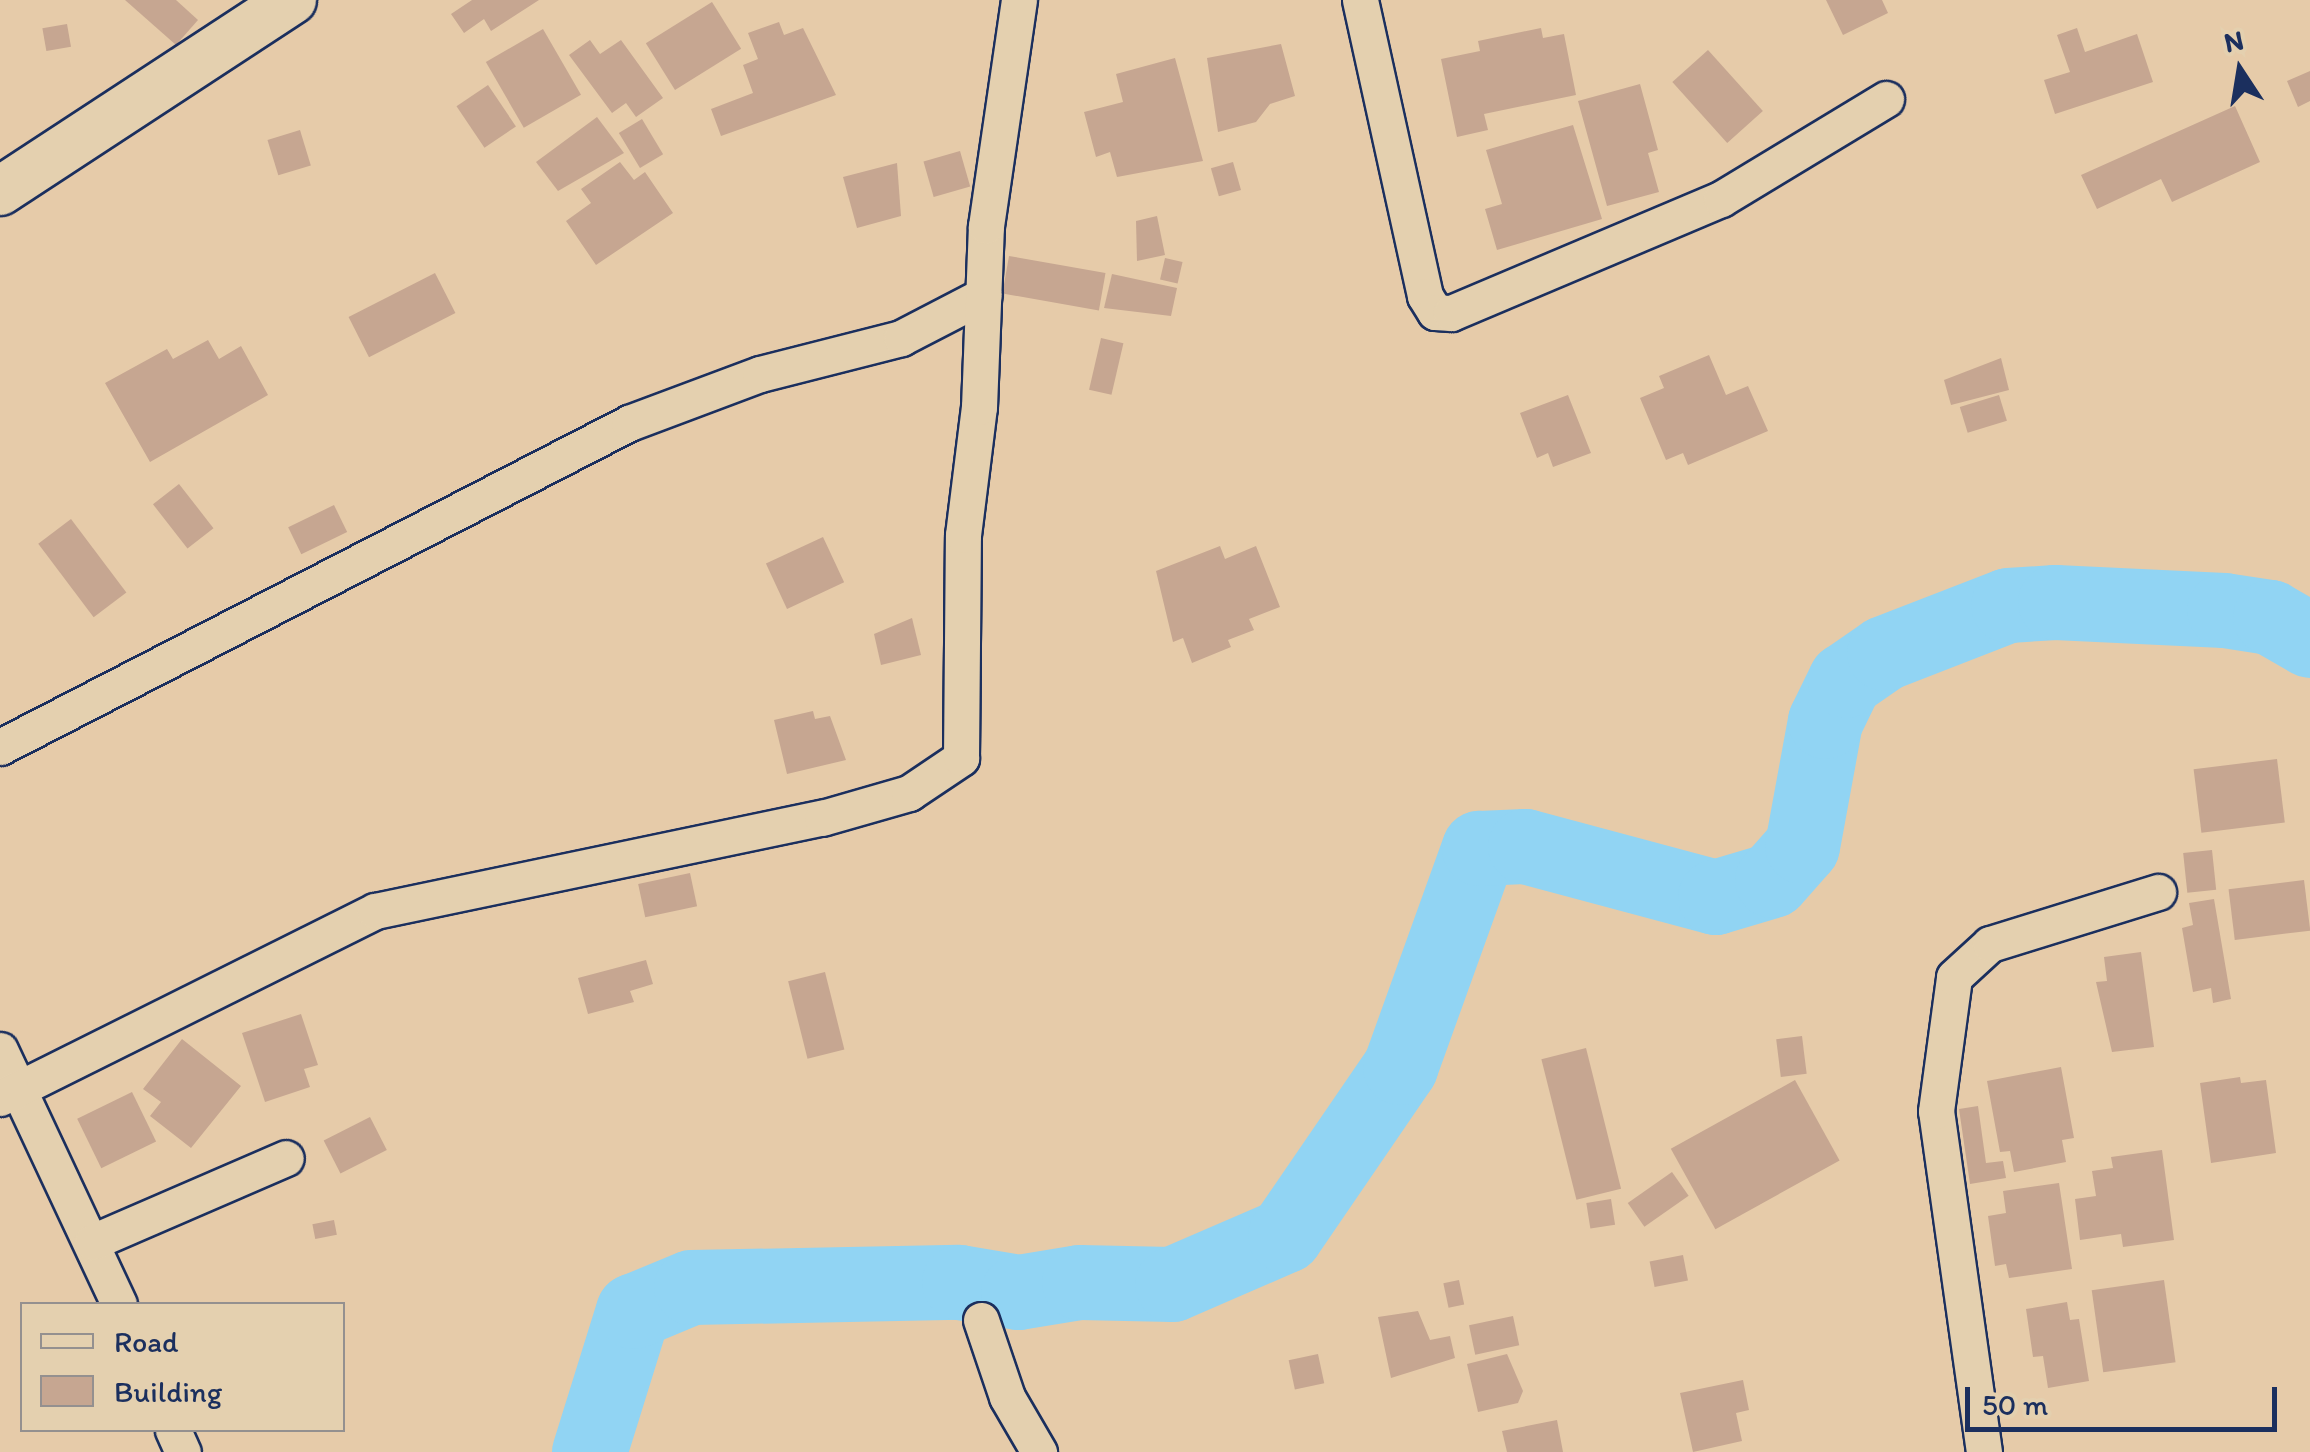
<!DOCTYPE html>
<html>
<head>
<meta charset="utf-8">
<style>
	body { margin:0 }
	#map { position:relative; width:2310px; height:1452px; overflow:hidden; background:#e6cba9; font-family:Itim,sans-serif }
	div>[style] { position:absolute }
	.river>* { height:75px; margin:-37.5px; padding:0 37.5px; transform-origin:37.5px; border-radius:37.5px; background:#91d4f3 }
	.building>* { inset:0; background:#c6a691; transform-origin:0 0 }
	.roads { filter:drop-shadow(2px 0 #1b2f5e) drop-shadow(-2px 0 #1b2f5e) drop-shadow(0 2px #1b2f5e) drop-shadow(0 -2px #1b2f5e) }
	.street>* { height:35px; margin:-17.5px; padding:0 17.5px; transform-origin:17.5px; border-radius:17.5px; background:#e4d0af }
	.secondary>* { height:48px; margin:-24px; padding:0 24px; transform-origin:24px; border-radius:24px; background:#e4d0af }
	span { translate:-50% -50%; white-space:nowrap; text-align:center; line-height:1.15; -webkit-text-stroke:8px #e4d0af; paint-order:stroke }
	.legend { position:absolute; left:20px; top:1302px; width:325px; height:130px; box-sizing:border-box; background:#e4d0af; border:2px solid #94908f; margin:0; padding:12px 18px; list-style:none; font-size:30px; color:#1b2f5e }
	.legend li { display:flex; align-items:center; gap:20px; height:50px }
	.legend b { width:50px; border:2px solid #94908f }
	.north { position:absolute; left:2190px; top:20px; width:100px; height:100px; -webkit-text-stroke:8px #e4d0af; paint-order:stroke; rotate:348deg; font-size:28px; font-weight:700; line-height:40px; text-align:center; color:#1b2f5e }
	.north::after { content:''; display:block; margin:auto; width:35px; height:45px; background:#1b2f5e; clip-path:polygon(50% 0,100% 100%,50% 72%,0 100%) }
	.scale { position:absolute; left:1965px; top:1387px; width:312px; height:45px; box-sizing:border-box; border:5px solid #1b2f5e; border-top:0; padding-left:12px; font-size:30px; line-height:35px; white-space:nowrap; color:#1b2f5e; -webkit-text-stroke:8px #e4d0af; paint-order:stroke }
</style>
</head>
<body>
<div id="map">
	<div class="river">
		<i style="left:589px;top:1452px;width:148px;rotate:-72.7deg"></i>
		<i style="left:633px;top:1311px;width:63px;rotate:-22.5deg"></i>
		<i style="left:691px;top:1287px;width:268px;rotate:-1.1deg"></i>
		<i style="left:959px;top:1282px;width:60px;rotate:9.6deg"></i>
		<i style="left:1018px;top:1292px;width:62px;rotate:-9.3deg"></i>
		<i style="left:1079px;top:1282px;width:93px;rotate:1.2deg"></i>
		<i style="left:1172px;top:1284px;width:123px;rotate:-23.4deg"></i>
		<i style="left:1285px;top:1235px;width:204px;rotate:-55.6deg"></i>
		<i style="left:1400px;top:1067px;width:233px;rotate:-70.2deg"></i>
		<i style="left:1479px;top:848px;width:46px;rotate:-2.5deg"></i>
		<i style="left:1525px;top:846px;width:197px;rotate:15deg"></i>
		<i style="left:1715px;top:897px;width:59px;rotate:-16.6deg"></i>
		<i style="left:1772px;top:880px;width:45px;rotate:-48.6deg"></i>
		<i style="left:1802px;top:846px;width:127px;rotate:-79.6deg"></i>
		<i style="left:1825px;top:721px;width:46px;rotate:-64deg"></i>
		<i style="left:1845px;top:680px;width:47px;rotate:-34.7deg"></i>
		<i style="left:1884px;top:653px;width:133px;rotate:-21.2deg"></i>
		<i style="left:2008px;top:605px;width:47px;rotate:-3.7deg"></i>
		<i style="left:2055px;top:602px;width:169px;rotate:2.7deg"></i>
		<i style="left:2224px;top:610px;width:47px;rotate:8.7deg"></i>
		<i style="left:2270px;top:617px;width:46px;rotate:29.9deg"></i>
	</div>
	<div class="building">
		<i style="clip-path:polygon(125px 0,176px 0,198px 20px,176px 45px)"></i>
		<i style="clip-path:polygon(472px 0,539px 0,491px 31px,484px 19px,464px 33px,451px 14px)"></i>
		<i style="clip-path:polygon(1826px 0,1882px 0,1888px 13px,1843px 35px)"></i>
		<i style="left:712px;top:2px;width:55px;height:78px;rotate:58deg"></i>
		<i style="clip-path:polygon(779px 22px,784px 35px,803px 28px,836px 95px,721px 136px,711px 109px,753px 93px,743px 65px,758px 59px,748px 33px)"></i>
		<i style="left:67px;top:24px;width:23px;height:25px;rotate:80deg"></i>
		<i style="clip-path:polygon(1541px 28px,1543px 38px,1564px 34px,1576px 95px,1484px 114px,1488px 130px,1457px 137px,1441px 59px,1480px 51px,1478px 41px)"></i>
		<i style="clip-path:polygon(2077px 28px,2085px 52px,2137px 34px,2153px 82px,2055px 114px,2044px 80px,2070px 72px,2057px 35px)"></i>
		<i style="left:543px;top:29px;width:76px;height:66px;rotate:60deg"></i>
		<i style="clip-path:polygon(590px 40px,600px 54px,621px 40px,663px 98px,636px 117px,626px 103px,612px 113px,569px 55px)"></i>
		<i style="clip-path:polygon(1281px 44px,1295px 96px,1270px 104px,1256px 122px,1218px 132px,1207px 58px)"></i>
		<i style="left:1708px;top:50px;width:82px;height:48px;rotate:48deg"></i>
		<i style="clip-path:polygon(1175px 58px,1203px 161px,1117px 177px,1110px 152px,1096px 157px,1084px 112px,1123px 102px,1116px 74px)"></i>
		<i style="clip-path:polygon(2310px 71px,2310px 101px,2298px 107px,2287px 81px)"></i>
		<i style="clip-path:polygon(1640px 84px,1658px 150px,1648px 153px,1659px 192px,1607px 206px,1578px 101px)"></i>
		<i style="left:488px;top:85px;width:50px;height:38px;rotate:56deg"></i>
		<i style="clip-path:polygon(2235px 106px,2260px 162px,2172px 202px,2161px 179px,2097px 209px,2081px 175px)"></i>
		<i style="clip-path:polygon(597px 117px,624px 153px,558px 191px,536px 162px)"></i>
		<i style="left:642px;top:119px;width:41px;height:27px;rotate:59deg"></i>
		<i style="clip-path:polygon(1573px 125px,1602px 219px,1497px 250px,1485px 209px,1502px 204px,1486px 150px)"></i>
		<i style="left:300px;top:130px;width:37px;height:34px;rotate:73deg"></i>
		<i style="left:960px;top:151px;width:37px;height:38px;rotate:74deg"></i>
		<i style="clip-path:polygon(620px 162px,634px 180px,645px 172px,673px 213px,596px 265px,566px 221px,591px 203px,581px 189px)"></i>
		<i style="left:1233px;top:162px;width:29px;height:23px;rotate:74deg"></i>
		<i style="clip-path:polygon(897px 163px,901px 216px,857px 228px,843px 177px)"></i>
		<i style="clip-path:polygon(1157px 216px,1165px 255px,1137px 261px,1136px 221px)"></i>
		<i style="left:1009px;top:256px;width:98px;height:38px;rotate:10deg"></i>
		<i style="left:1165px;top:258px;width:18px;height:22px;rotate:13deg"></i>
		<i style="left:435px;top:273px;width:45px;height:97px;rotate:63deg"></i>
		<i style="clip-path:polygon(1112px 274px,1177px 288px,1171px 316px,1104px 308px)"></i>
		<i style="left:1101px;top:338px;width:23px;height:53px;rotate:13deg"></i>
		<i style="clip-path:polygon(208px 340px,219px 359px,241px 346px,268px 395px,150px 462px,105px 383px,167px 349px,173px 359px)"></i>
		<i style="clip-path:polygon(1709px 355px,1726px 395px,1748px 386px,1768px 431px,1688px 465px,1683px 453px,1666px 460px,1640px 398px,1664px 388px,1659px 376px)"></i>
		<i style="clip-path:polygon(2001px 358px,2009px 390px,1951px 405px,1944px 380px)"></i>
		<i style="clip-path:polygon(1568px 395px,1591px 453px,1553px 467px,1548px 453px,1537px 458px,1520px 413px)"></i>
		<i style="left:1999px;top:395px;width:27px;height:41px;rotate:73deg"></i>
		<i style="left:179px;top:484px;width:56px;height:33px;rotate:52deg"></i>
		<i style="left:334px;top:505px;width:30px;height:51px;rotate:64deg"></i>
		<i style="left:71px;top:519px;width:92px;height:41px;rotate:53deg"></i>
		<i style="left:823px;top:537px;width:50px;height:63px;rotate:65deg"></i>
		<i style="clip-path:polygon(1220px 546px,1225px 559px,1256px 546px,1280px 607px,1249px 619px,1254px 630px,1228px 640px,1231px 647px,1192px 663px,1183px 638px,1173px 642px,1156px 571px)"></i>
		<i style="clip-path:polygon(912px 618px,921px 655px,881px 665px,874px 634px)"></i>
		<i style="clip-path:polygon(813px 711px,815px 719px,830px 716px,846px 760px,787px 774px,774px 720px)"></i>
		<i style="left:2277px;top:759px;width:64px;height:84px;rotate:83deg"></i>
		<i style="left:2212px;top:850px;width:40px;height:29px;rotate:84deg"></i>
		<i style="left:690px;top:873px;width:34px;height:53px;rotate:78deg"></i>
		<i style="left:2304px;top:880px;width:51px;height:76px;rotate:83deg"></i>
		<i style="clip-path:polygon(2214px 899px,2231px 999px,2213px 1003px,2211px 988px,2193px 992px,2182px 928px,2193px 925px,2189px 903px)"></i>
		<i style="clip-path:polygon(2141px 952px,2154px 1047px,2112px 1052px,2096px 982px,2107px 981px,2104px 957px)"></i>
		<i style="clip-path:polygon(646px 960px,653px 984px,630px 991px,634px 1002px,588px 1014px,578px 978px)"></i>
		<i style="left:825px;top:972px;width:80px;height:38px;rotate:76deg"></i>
		<i style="clip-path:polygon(301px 1014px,318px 1065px,304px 1069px,310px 1087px,265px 1102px,242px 1033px)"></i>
		<i style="left:1802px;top:1036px;width:38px;height:26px;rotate:83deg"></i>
		<i style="clip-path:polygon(182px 1039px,241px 1086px,191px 1148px,150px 1116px,161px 1102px,143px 1089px)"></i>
		<i style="left:1586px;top:1048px;width:145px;height:46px;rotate:76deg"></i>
		<i style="clip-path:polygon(2061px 1067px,2074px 1138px,2062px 1140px,2066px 1162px,2014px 1172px,2010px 1151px,2000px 1152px,1987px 1081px)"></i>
		<i style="clip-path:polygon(2240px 1077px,2241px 1083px,2266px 1080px,2276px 1153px,2211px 1163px,2200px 1083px)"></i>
		<i style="left:1795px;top:1080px;width:92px;height:142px;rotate:61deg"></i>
		<i style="left:132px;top:1092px;width:55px;height:61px;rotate:64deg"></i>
		<i style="clip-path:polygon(1978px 1106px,1986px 1163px,2003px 1161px,2006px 1178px,1970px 1184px,1959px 1109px)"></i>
		<i style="left:370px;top:1117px;width:37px;height:52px;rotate:63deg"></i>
		<i style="clip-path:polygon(2162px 1150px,2174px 1240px,2123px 1247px,2121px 1234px,2080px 1240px,2075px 1199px,2096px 1196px,2092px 1171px,2113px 1168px,2111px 1157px)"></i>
		<i style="left:1672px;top:1172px;width:29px;height:54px;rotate:55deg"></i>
		<i style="clip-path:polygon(2059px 1183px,2072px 1269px,2009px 1278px,2006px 1264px,1995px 1266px,1988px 1216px,2006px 1213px,2003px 1191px)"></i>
		<i style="left:1611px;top:1199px;width:26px;height:25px;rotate:81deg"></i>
		<i style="left:334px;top:1220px;width:15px;height:22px;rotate:79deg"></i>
		<i style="left:1683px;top:1255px;width:26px;height:34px;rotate:79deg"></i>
		<i style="left:1459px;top:1280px;width:25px;height:16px;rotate:78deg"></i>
		<i style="left:2164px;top:1280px;width:83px;height:73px;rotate:82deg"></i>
		<i style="clip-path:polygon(2067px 1302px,2070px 1320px,2079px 1319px,2089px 1381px,2048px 1388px,2043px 1356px,2033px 1357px,2026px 1309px)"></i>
		<i style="clip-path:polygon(1418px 1311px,1430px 1340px,1450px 1336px,1455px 1358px,1391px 1378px,1378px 1317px)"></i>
		<i style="left:1513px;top:1316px;width:30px;height:45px;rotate:78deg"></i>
		<i style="left:1318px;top:1354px;width:30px;height:30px;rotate:78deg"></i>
		<i style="clip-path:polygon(1507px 1354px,1523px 1391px,1518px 1403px,1478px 1412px,1467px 1364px)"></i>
		<i style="clip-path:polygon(1743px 1380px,1749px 1410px,1736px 1413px,1742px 1441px,1693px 1452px,1680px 1393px)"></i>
		<i style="clip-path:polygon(1557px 1420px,1563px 1452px,1507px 1452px,1502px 1431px)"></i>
	</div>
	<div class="roads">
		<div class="street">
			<i style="left:1360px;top:0;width:303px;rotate:77.6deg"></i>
			<i style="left:1425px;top:296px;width:19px;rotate:58deg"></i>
			<i style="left:1435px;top:312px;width:16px;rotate:4deg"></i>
			<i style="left:1451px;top:313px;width:293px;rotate:-22.9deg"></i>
			<i style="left:1721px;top:199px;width:193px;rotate:-31.2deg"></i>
			<i style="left:0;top:747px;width:708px;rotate:-27.25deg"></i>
			<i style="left:629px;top:423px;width:140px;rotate:-20.5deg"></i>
			<i style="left:760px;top:374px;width:146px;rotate:-14.3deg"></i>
			<i style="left:901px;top:338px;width:93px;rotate:-27.4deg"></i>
			<i style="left:0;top:1050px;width:280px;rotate:64.9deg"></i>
			<i style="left:0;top:1098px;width:419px;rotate:-26.5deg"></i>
			<i style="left:375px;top:911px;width:457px;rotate:-11.8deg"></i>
			<i style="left:822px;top:818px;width:91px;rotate:-16deg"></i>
			<i style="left:909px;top:793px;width:63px;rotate:-33.9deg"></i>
			<i style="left:961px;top:758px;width:223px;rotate:-89.5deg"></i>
			<i style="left:963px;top:535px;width:129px;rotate:-82.9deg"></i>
			<i style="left:979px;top:407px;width:181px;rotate:-87.8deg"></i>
			<i style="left:986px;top:226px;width:228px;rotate:-81.7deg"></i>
			<i style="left:92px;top:1242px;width:211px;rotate:-23.4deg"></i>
			<i style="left:981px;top:1320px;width:81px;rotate:71.3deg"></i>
			<i style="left:1007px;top:1397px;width:64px;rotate:59.8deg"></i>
			<i style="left:173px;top:1430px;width:24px;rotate:66deg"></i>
			<i style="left:1984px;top:1452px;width:344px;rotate:-98deg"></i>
			<i style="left:1936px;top:1111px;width:135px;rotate:-82.3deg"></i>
			<i style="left:1954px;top:977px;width:49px;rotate:-42.5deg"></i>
			<i style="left:1990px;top:944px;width:176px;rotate:-17.2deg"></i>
		</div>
		<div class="secondary">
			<i style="left:0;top:191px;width:349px;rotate:-33.2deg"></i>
		</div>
	</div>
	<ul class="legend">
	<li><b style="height:12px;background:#e4d0af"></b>Road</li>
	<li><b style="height:28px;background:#c6a691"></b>Building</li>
	</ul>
	<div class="north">N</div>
	<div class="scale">50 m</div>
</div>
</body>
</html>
